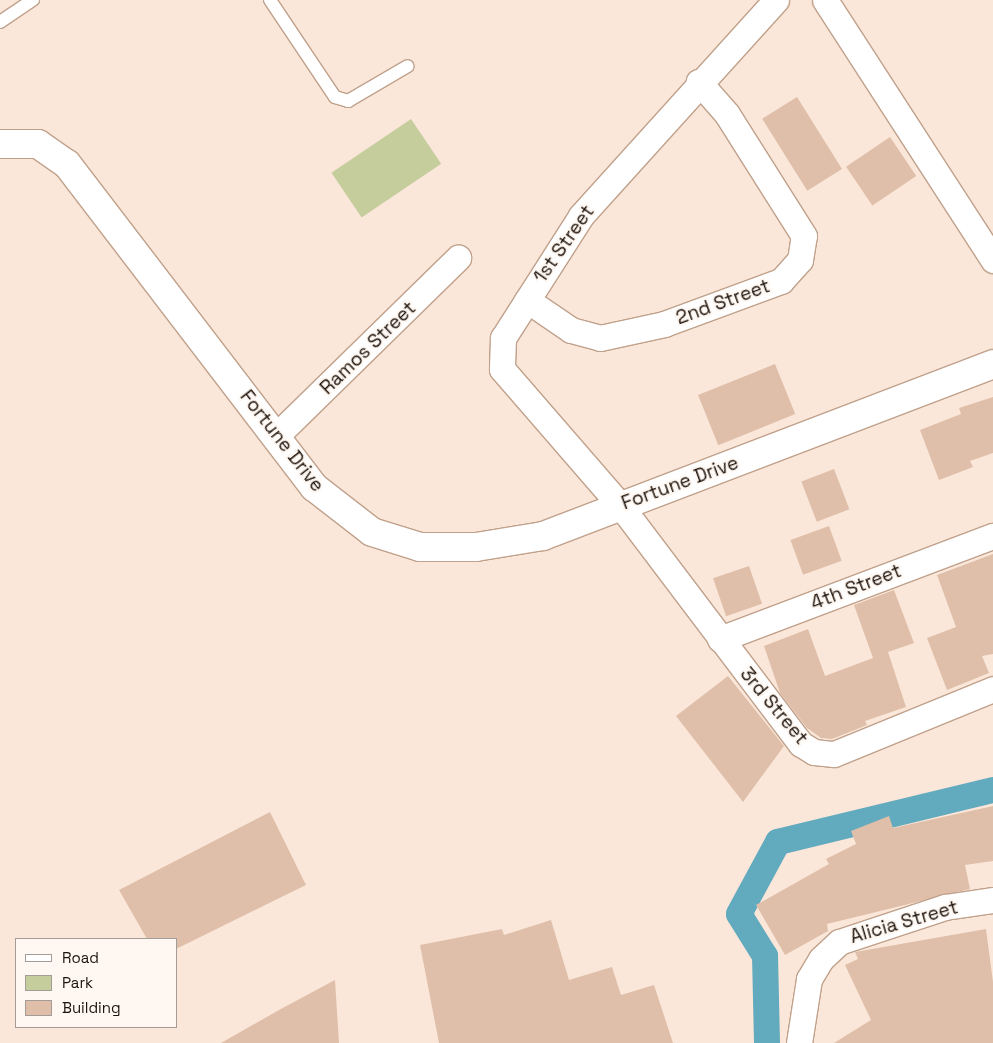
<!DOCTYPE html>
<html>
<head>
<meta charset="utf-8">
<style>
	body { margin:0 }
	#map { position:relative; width:993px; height:1043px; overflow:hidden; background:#fbe7d9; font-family:"Space Grotesk",sans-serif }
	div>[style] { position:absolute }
	.green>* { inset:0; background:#c6cd9d; transform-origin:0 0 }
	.canal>* { height:26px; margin:-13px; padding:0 13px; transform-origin:13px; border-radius:13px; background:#62aabd }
	.building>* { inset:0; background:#dfbfa9; transform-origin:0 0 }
	.roads { filter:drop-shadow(1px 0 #c0a18b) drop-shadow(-1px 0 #c0a18b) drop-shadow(0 1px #c0a18b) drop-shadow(0 -1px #c0a18b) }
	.lane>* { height:12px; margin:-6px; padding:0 6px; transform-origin:6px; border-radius:6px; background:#fff }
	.street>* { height:25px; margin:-12.5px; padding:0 12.5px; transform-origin:12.5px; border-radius:12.5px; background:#fff }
	.secondary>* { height:28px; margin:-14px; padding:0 14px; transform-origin:14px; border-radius:14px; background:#fff }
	span { translate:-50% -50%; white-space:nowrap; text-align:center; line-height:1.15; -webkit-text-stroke:4px #fef7f2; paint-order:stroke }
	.street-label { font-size:19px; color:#1e130b }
	.legend { position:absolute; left:15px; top:938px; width:162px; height:90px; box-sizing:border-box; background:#fef7f2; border:1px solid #a49c96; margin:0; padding:6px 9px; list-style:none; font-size:15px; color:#1e130b }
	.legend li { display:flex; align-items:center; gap:10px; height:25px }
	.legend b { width:25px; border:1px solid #a49c96 }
</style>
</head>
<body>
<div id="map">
	<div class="green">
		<i style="left:411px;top:119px;width:54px;height:96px;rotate:56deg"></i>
	</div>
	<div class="canal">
		<i style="left:767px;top:1043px;width:87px;rotate:-91.3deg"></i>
		<i style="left:765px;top:956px;width:49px;rotate:-121.8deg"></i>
		<i style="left:739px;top:914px;width:82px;rotate:-61.6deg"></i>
		<i style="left:778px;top:842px;width:221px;rotate:-13.6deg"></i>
	</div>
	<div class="building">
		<i style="left:797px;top:97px;width:85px;height:41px;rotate:58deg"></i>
		<i style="left:890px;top:137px;width:47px;height:53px;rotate:56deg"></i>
		<i style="left:775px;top:364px;width:54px;height:83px;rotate:68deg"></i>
		<i style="clip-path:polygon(993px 397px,993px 453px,970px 461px,973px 467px,939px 480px,920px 430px,961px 414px,959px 408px)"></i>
		<i style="left:834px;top:469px;width:43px;height:35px;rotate:69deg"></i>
		<i style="left:829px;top:526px;width:37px;height:41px;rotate:70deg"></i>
		<i style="clip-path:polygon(993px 554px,993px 654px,982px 656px,989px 673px,947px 690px,927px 638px,956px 627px,937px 575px)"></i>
		<i style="left:749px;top:566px;width:40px;height:38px;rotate:71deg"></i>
		<i style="clip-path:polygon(894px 590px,914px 643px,888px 652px,906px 707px,865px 721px,867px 725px,832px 739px,821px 738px,807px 728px,780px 693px,764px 646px,808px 629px,825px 676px,873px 658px,854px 605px)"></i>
		<i style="clip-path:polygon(728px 676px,784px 746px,743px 802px,676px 716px)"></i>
		<i style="clip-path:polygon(993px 806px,993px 861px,965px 865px,970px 889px,827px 924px,828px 931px,785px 955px,756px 905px,829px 864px,826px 859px,856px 844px,851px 831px,889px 816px,893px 828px)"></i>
		<i style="clip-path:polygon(270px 812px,306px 885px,176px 949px,176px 939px,147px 939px,119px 890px)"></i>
		<i style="clip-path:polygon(551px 920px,569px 980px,612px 967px,621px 995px,654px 985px,673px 1043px,439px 1043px,420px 945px,502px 929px,504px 935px)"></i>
		<i style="clip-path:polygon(986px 929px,993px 982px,993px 1043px,834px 1043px,871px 1020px,845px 965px,858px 959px,855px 952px)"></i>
		<i style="clip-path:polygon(335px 980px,339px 1043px,221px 1043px,279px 1010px)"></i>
	</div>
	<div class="roads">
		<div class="lane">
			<i style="left:270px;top:0;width:117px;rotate:56.2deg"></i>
			<i style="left:335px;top:97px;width:14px;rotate:17deg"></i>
			<i style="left:348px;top:101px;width:69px;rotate:-30.3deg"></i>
			<i style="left:0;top:22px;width:40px;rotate:-34deg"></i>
		</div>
		<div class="street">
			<i style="left:776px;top:0;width:291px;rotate:132.1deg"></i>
			<i style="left:581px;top:216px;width:145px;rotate:122.6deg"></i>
			<i style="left:503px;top:338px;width:31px;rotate:92deg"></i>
			<i style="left:502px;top:369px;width:180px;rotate:49.1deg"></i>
			<i style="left:620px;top:505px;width:300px;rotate:52.9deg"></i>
			<i style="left:801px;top:744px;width:15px;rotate:32deg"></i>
			<i style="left:814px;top:752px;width:20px;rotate:6deg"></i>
			<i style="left:834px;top:754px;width:172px;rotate:-22.2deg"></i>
			<i style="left:825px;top:0;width:310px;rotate:57.1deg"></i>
			<i style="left:527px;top:300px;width:53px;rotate:34.3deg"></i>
			<i style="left:571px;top:330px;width:30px;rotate:15deg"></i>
			<i style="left:600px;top:338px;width:66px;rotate:-12.3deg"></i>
			<i style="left:664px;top:324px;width:125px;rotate:-20.2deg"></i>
			<i style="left:781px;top:281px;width:28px;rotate:-48deg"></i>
			<i style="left:800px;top:260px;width:24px;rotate:-81deg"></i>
			<i style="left:804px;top:236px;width:144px;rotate:-122.3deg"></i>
			<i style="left:727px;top:114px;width:43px;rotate:-131.2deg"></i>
			<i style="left:276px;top:436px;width:255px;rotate:-44.4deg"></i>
			<i style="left:720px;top:639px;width:292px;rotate:-20.7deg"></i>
			<i style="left:799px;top:1043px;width:65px;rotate:-81.1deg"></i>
			<i style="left:809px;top:979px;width:23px;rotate:-59deg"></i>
			<i style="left:821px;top:959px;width:25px;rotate:-43deg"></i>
			<i style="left:839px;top:942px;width:112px;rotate:-18.3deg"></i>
			<i style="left:945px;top:907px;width:49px;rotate:-8.3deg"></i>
		</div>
		<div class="secondary">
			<i style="left:0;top:144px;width:38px"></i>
			<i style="left:38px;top:144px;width:35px;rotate:35deg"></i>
			<i style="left:67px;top:164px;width:407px;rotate:52.6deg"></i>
			<i style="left:314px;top:487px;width:73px;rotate:37.8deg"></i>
			<i style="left:372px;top:532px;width:50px;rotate:17.4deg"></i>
			<i style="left:420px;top:547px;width:56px"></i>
			<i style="left:476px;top:547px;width:68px;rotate:-9.3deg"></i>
			<i style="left:543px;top:536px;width:482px;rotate:-20.9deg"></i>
		</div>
	</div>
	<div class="street-label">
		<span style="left:564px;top:244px;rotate:-55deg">1st Street</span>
		<span style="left:723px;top:302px;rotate:-20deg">2nd Street</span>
		<span style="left:368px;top:348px;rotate:-44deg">Ramos Street</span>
		<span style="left:282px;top:441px;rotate:52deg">Fortune Drive</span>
		<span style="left:680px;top:483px;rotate:-20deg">Fortune Drive</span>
		<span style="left:856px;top:587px;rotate:-21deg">4th Street</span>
		<span style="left:774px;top:706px;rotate:50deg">3rd Street</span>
		<span style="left:904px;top:922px;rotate:-16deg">Alicia Street</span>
	</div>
	<ul class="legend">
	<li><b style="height:6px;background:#fff"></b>Road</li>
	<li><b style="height:14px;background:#c6cd9d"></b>Park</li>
	<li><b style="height:14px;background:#dfbfa9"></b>Building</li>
	</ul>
</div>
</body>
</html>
